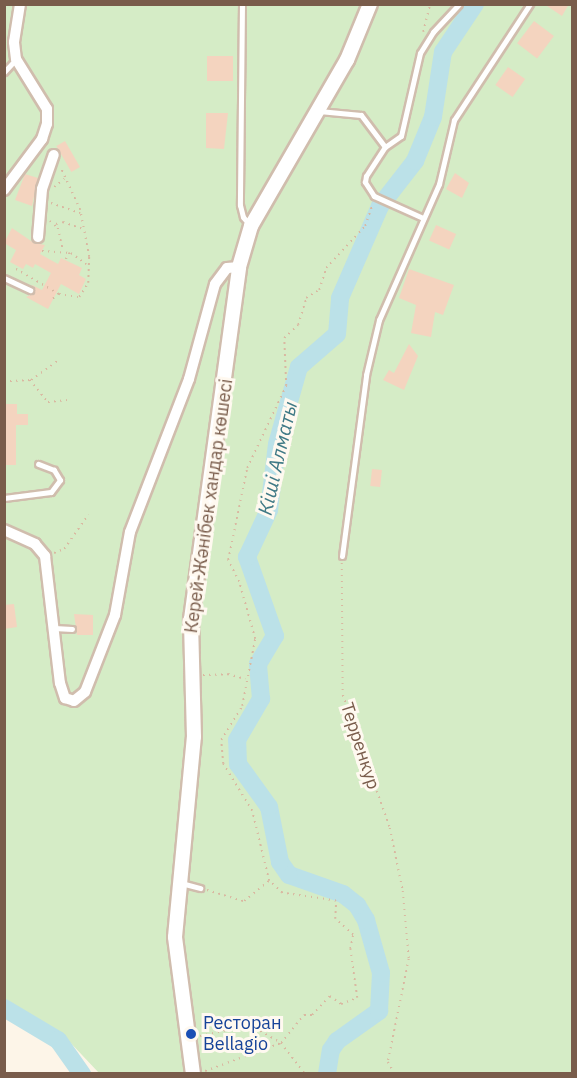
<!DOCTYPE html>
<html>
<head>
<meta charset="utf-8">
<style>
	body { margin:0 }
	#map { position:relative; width:577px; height:1078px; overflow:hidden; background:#fdf5e8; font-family:"IBM Plex Sans",sans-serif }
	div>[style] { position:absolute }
	.green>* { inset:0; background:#d5ecc6 }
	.river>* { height:18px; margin:-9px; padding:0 9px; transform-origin:9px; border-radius:9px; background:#bbe1e8 }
	.building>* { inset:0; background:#f4d4bf; transform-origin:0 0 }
	.path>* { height:1.5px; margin-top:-0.75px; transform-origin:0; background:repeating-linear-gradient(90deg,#d9b8a1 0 1.5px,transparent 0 6px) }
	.roads { filter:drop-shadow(2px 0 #d0bdad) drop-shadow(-2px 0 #d0bdad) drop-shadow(0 2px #d0bdad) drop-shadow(0 -2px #d0bdad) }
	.lane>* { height:5px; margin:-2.5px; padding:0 2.5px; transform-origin:2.5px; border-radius:2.5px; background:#fff }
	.street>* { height:10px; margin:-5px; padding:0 5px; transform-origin:5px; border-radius:5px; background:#fff }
	.secondary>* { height:14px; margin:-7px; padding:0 7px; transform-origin:7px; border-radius:7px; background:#fff }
	.dots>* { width:16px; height:16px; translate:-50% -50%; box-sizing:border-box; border:3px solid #fff9f0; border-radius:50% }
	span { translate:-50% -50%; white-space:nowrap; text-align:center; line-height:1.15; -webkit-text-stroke:6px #fff9f0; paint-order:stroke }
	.street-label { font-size:18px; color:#795c4b }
	.transit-label { font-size:18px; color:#164399 }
	.left { translate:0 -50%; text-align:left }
	.water-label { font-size:20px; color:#407a86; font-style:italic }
	.frame { position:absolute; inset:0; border:6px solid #795c4b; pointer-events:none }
</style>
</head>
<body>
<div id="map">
	<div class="green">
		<i style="clip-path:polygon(5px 5px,572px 5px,572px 1073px,99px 1073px,65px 1037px,5px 1002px)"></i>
	</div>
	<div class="river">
		<i style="left:4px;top:1008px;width:63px;rotate:30.7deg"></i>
		<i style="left:58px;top:1040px;width:42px;rotate:54.8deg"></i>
		<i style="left:327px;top:1074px;width:24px;rotate:-81deg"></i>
		<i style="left:331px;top:1050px;width:11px;rotate:-56deg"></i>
		<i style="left:337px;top:1041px;width:52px;rotate:-35.5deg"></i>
		<i style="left:379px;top:1011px;width:38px;rotate:-87deg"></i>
		<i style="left:381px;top:973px;width:55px;rotate:-105.8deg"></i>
		<i style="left:366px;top:920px;width:17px;rotate:-121deg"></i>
		<i style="left:357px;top:905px;width:18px;rotate:-142deg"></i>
		<i style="left:343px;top:894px;width:57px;rotate:-160.6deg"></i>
		<i style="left:289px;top:875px;width:16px;rotate:-125deg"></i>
		<i style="left:280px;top:862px;width:56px;rotate:-101.3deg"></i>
		<i style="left:269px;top:807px;width:53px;rotate:-125.8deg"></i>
		<i style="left:238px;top:764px;width:24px;rotate:-92deg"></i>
		<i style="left:237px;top:740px;width:48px;rotate:-59.7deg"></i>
		<i style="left:261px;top:699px;width:35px;rotate:-95deg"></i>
		<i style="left:258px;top:664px;width:33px;rotate:-59deg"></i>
		<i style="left:275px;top:636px;width:84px;rotate:-109.5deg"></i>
		<i style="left:247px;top:557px;width:52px;rotate:-64.9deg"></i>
		<i style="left:269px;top:510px;width:66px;rotate:-83.1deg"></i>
		<i style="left:277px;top:444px;width:80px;rotate:-74.1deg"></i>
		<i style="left:299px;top:367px;width:50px;rotate:-41deg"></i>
		<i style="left:337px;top:334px;width:36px;rotate:-85deg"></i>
		<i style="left:340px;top:298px;width:100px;rotate:-66.5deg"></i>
		<i style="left:380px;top:206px;width:57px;rotate:-52.1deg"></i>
		<i style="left:415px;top:161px;width:48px;rotate:-67.8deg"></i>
		<i style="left:433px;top:117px;width:66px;rotate:-81.3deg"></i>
		<i style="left:443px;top:52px;width:58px;rotate:-56.3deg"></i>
	</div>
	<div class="building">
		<i style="clip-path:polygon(544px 4px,569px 4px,562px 16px)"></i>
		<i style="left:534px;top:21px;width:25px;height:28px;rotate:37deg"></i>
		<i style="left:207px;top:56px;width:26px;height:25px"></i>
		<i style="left:508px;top:67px;width:21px;height:22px;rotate:35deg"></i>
		<i style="clip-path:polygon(206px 113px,228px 113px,224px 149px,206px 148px)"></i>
		<i style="left:65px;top:141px;width:30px;height:10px;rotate:60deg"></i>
		<i style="clip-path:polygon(455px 173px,469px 183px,462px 198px,446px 189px)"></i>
		<i style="clip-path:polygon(25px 174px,38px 178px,32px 206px,15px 200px)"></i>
		<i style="left:436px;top:225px;width:22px;height:17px;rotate:24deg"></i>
		<i style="clip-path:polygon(12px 228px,34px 243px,45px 245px,40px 254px,58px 264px,61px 258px,82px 268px,79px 275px,86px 279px,79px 294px,61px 284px,48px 309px,26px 297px,34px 293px,32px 285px,42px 290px,51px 273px,35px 264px,33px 268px,26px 264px,23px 269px,10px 262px,16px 250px,4px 243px)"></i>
		<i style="clip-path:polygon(409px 269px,454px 285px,443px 315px,435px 312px,431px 337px,411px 333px,416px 305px,399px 298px)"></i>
		<i style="clip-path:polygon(409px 344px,418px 356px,404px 390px,383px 380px,389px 370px,394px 373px)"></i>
		<i style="clip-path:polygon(4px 404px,17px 404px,17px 414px,28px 414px,28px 425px,16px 425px,16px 465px,4px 465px)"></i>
		<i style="left:372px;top:469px;width:10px;height:17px;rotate:6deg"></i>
		<i style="clip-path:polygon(14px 604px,17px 627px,4px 629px,4px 605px)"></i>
		<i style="clip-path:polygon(74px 614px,93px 615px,93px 635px,77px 635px)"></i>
	</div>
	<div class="path">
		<i style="left:423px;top:32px;width:29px;rotate:-76deg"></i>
		<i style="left:54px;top:187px;width:13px;rotate:-39deg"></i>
		<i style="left:51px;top:203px;width:31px;rotate:19deg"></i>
		<i style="left:50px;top:221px;width:11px;rotate:41deg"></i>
		<i style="left:58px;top:228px;width:23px;rotate:77deg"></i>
		<i style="left:56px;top:224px;width:7px;rotate:-16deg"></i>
		<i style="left:63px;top:222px;width:21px;rotate:19deg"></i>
		<i style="left:42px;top:251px;width:28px;rotate:4deg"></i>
		<i style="left:70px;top:253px;width:9px;rotate:122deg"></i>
		<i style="left:71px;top:253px;width:19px;rotate:36deg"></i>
		<i style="left:16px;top:269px;width:50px;rotate:30.2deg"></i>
		<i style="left:59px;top:294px;width:8px;rotate:140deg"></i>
		<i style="left:59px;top:294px;width:20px;rotate:9deg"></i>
		<i style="left:79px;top:297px;width:17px;rotate:-57deg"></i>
		<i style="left:88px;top:283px;width:26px;rotate:-88deg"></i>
		<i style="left:89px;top:257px;width:48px;rotate:-100.8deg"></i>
		<i style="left:80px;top:210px;width:47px;rotate:-114.9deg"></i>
		<i style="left:31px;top:380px;width:34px;rotate:-36deg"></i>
		<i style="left:10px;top:381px;width:20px;rotate:-3deg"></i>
		<i style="left:30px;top:380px;width:28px;rotate:51deg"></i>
		<i style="left:48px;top:402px;width:19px;rotate:-6deg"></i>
		<i style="left:54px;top:553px;width:11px;rotate:-22deg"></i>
		<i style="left:64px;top:549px;width:42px;rotate:-54.8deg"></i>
		<i style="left:342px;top:563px;width:132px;rotate:89.6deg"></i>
		<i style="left:343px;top:695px;width:141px;rotate:70.5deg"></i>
		<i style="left:390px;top:828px;width:64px;rotate:78.3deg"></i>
		<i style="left:403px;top:891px;width:68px;rotate:85deg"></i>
		<i style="left:409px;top:959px;width:105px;rotate:101.5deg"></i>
		<i style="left:388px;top:1062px;width:14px;rotate:60deg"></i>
		<i style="left:203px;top:675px;width:25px;rotate:-2deg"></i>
		<i style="left:228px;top:674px;width:18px;rotate:16deg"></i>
		<i style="left:207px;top:890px;width:39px;rotate:17deg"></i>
		<i style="left:244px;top:901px;width:32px;rotate:-39deg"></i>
		<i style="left:200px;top:1036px;width:51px;rotate:-12.4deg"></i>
		<i style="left:250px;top:1025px;width:36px;rotate:30deg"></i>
		<i style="left:281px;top:1043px;width:36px;rotate:-51deg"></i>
		<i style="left:304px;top:1015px;width:8px"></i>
		<i style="left:312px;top:1015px;width:26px;rotate:-47deg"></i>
		<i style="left:330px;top:996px;width:14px;rotate:36deg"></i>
		<i style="left:341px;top:1004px;width:17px;rotate:-21deg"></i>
		<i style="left:357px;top:998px;width:49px;rotate:-98.1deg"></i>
		<i style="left:350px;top:949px;width:14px;rotate:-78deg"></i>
		<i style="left:353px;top:935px;width:24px;rotate:-138deg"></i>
		<i style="left:335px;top:919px;width:18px;rotate:-87deg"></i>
		<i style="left:336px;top:901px;width:55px;rotate:-171.6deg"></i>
		<i style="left:282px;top:893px;width:18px;rotate:-137deg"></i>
		<i style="left:269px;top:881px;width:72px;rotate:-103.7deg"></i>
		<i style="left:252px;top:811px;width:55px;rotate:-121.7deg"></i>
		<i style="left:223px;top:764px;width:24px;rotate:-95deg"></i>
		<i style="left:221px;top:740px;width:40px;rotate:-58deg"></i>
		<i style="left:242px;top:706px;width:68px;rotate:-79deg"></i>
		<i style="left:255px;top:639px;width:59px;rotate:-105.7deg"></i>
		<i style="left:239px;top:582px;width:25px;rotate:-117deg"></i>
		<i style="left:228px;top:560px;width:94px;rotate:-78.3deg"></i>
		<i style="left:247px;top:468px;width:91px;rotate:-64.6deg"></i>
		<i style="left:286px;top:386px;width:48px;rotate:-92.4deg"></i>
		<i style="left:284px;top:338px;width:19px;rotate:-43deg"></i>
		<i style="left:298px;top:325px;width:28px;rotate:-73deg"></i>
		<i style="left:306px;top:298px;width:15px;rotate:-32deg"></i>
		<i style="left:319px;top:290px;width:23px;rotate:-72deg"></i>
		<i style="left:326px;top:268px;width:57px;rotate:-47.1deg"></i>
		<i style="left:365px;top:226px;width:24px;rotate:-71deg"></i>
		<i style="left:205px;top:1071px;width:81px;rotate:-20.2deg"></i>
		<i style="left:281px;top:1043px;width:39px;rotate:52deg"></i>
	</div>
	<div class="roads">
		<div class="lane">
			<i style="left:242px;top:4px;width:201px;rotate:90.6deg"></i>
			<i style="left:240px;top:205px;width:12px;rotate:76deg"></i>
			<i style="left:243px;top:217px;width:11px;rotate:49deg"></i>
			<i style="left:4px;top:72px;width:18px;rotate:-47deg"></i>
			<i style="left:319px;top:111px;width:42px;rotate:5.4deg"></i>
			<i style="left:361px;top:115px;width:40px;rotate:53deg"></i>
			<i style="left:423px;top:218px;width:54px;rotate:-155.8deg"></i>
			<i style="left:374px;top:196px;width:17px;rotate:-123deg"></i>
			<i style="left:365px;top:182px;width:6px;rotate:-81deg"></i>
			<i style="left:366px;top:176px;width:35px;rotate:-57deg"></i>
			<i style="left:385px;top:147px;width:19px;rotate:-35deg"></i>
			<i style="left:401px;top:136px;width:85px;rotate:-77.1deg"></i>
			<i style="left:420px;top:53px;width:25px;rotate:-58deg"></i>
			<i style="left:433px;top:32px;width:38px;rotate:-47deg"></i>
			<i style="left:4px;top:278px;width:29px;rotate:25deg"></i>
			<i style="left:4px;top:498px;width:47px;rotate:-7.3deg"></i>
			<i style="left:51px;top:492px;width:15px;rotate:-53deg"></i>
			<i style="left:60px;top:480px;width:12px;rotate:-121deg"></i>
			<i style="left:54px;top:470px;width:17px;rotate:-159deg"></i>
			<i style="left:342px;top:556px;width:183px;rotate:-82.4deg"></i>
			<i style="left:366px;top:375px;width:57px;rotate:-76.7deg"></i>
			<i style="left:379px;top:320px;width:149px;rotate:-66.2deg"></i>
			<i style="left:439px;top:184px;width:66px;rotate:-76.8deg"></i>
			<i style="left:454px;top:120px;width:139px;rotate:-56.8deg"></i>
			<i style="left:54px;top:628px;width:18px;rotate:3deg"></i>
			<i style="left:181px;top:883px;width:20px;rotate:15deg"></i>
		</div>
		<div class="street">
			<i style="left:4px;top:190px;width:64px;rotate:-53.3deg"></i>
			<i style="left:42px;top:139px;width:16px;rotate:-72deg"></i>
			<i style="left:47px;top:124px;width:15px;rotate:-90deg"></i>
			<i style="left:47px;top:109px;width:59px;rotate:-121.8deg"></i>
			<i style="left:16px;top:59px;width:17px;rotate:-97deg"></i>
			<i style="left:14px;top:42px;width:38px;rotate:-81deg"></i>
			<i style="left:38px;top:237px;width:48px;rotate:-85.2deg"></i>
			<i style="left:42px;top:189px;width:36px;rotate:-71deg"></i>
			<i style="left:4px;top:530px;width:34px;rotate:24deg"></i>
			<i style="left:35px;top:544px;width:16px;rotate:50deg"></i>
			<i style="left:45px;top:556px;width:128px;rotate:83.3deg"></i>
			<i style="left:60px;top:683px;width:16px;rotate:72deg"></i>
			<i style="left:65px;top:698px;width:9px;rotate:18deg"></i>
			<i style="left:74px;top:701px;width:14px;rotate:-39deg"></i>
			<i style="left:85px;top:692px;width:83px;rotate:-68.7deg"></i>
			<i style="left:115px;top:615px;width:84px;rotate:-79.8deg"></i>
			<i style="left:130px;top:532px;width:164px;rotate:-68.9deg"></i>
			<i style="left:189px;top:379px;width:98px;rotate:-74.7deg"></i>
			<i style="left:215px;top:284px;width:20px;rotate:-53deg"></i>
			<i style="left:227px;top:268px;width:12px;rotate:-5deg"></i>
		</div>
		<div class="secondary">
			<i style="left:193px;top:1074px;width:138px;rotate:-97.5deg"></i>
			<i style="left:175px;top:937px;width:201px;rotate:-84.6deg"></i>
			<i style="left:194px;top:737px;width:118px;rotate:-91.5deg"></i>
			<i style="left:191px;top:619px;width:355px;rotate:-82.2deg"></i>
			<i style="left:239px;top:267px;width:43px;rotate:-73.7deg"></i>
			<i style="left:251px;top:226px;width:192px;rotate:-60deg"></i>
			<i style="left:347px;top:60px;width:61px;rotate:-67.7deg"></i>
		</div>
	</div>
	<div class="dots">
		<i style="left:191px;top:1034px;background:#1a4fb4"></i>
	</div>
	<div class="street-label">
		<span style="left:209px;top:506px;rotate:-82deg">Керей-Жәнібек хандар көшесі</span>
		<span style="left:360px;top:746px;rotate:72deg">Терренкур</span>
	</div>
	<div class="transit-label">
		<span class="left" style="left:203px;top:1034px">Ресторан<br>Bellagio</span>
	</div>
	<div class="water-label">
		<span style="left:277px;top:458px;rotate:-77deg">Кіші Алматы</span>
	</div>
	<div class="frame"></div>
</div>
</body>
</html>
